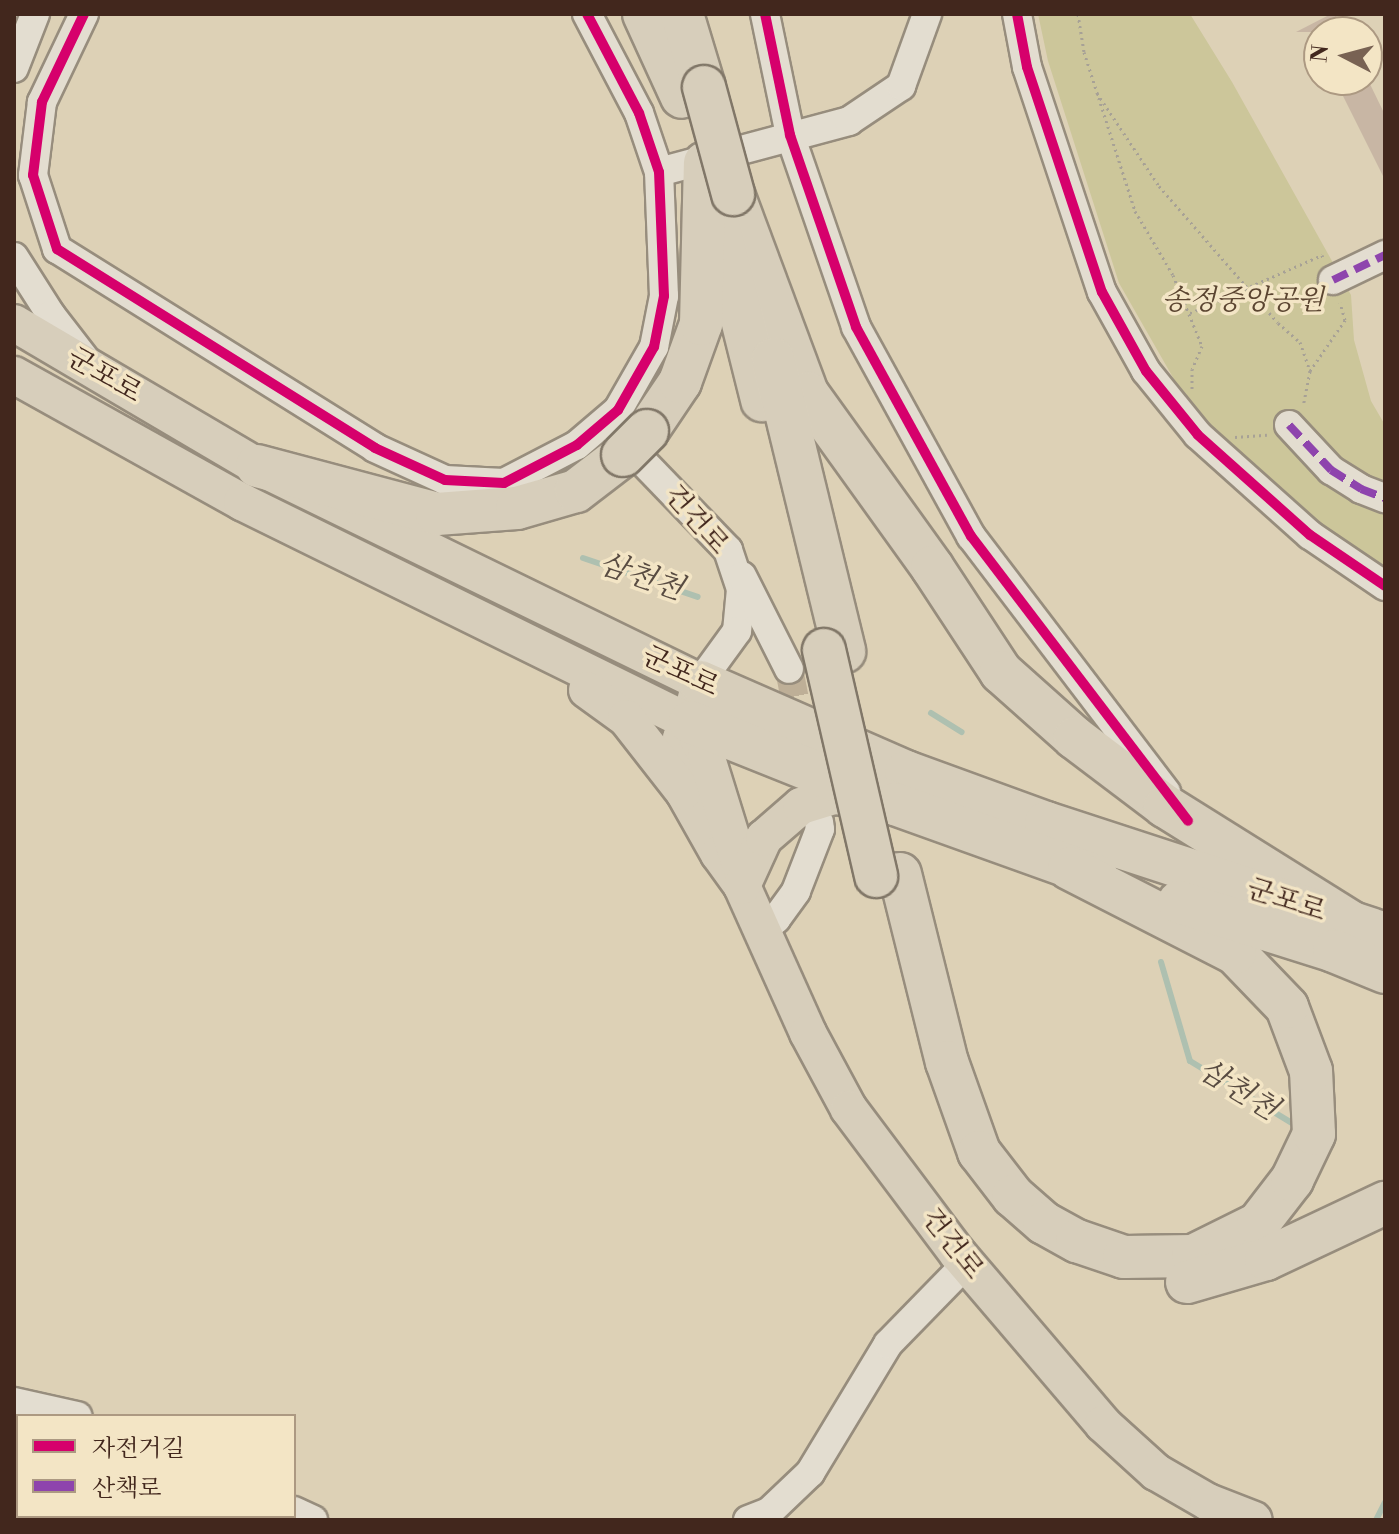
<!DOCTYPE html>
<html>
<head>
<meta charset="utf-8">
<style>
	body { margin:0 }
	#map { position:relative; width:1399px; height:1534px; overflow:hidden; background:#ddd1b6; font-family:"Libre Bodoni","Noto Serif KR",serif }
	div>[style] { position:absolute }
	.green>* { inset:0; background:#ccc69a }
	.stream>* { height:6px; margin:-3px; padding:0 3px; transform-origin:3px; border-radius:3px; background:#aec0b0 }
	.building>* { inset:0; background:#c8b6a4 }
	.minor-tunnel>* { height:28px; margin-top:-14px; transform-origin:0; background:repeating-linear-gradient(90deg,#beaf97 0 28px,transparent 0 42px) }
	.path>* { height:3px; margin-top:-1.5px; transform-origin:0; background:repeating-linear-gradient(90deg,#a7a196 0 2px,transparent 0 6px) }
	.roads { filter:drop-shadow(2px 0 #978d7d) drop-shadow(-2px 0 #978d7d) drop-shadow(0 2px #978d7d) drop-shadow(0 -2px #978d7d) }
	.minor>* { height:28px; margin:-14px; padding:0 14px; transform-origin:14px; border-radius:14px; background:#e3ddd0 }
	.major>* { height:36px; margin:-18px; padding:0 18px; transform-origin:18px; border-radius:18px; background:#d7cebb }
	.highway>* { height:42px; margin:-21px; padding:0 21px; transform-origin:21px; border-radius:21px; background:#d7cebb }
	.bridges { filter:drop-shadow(2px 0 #817768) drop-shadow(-2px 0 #817768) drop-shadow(0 2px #817768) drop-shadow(0 -2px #817768) }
	.highway-bridge>* { height:42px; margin:-21px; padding:0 21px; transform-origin:21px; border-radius:21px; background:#d7cebb }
	.quiet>* { height:8px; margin-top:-4px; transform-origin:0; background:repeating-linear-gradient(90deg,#8e44ad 0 16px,transparent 0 24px) }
	.cycleway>* { height:10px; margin:-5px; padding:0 5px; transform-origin:5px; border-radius:5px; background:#d6006c }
	span { translate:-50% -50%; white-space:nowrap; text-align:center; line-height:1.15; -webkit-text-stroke:7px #f3e5c5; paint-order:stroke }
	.park-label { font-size:28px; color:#5b4531; font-style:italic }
	.street-label { font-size:28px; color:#42271d }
	.water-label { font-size:30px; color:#584b41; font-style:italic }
	.frame { position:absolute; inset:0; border:16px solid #42271d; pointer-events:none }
	.legend { position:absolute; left:16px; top:1414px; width:280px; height:104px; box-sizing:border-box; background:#f3e5c5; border:2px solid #ac9982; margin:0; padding:10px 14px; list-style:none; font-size:24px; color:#42271d }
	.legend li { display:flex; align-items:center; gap:16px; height:40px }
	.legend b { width:40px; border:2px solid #ac9982 }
	.north { position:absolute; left:1303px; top:16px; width:80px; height:80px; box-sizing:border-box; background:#f3e5c5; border:2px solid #ac9982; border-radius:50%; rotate:276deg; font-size:22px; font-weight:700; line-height:32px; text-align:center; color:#42271d }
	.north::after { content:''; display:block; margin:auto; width:28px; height:36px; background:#786253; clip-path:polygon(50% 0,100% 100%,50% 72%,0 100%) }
</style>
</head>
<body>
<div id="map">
	<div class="green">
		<i style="clip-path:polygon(1038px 14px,1190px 14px,1232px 82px,1351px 295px,1354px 340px,1371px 401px,1385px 425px,1385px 576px,1318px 531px,1203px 430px,1119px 283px,1048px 61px)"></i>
	</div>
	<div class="stream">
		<i style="left:583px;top:558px;width:121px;rotate:18.7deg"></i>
		<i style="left:931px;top:713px;width:36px;rotate:32deg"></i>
		<i style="left:1161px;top:962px;width:103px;rotate:73.7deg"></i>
		<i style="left:1190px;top:1061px;width:119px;rotate:31.3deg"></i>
		<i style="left:1376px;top:1520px;width:20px;rotate:-63deg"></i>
	</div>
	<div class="building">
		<i style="clip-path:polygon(1331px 14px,1335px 14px,1344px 32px,1296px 32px)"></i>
		<i style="clip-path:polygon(1335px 80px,1368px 80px,1385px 115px,1385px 180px)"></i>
	</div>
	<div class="minor-tunnel">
		<i style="left:789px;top:669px;width:67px;rotate:78.9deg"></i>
	</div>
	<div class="path">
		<i style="left:1078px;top:14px;width:38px;rotate:81deg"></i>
		<i style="left:1084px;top:52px;width:167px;rotate:72.2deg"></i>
		<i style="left:1135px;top:211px;width:74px;rotate:59.3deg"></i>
		<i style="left:1173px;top:275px;width:77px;rotate:67.8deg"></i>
		<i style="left:1202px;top:346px;width:25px;rotate:113deg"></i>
		<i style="left:1192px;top:369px;width:22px;rotate:90deg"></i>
		<i style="left:1097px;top:93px;width:112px;rotate:56.3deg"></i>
		<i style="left:1159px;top:186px;width:181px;rotate:49deg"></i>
		<i style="left:1278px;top:323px;width:29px;rotate:41deg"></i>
		<i style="left:1300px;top:342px;width:31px;rotate:71deg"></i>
		<i style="left:1310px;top:371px;width:36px;rotate:101deg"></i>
		<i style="left:1190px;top:313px;width:144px;rotate:-23.7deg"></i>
		<i style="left:1322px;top:255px;width:3px;rotate:72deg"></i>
		<i style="left:1310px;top:371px;width:62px;rotate:-55.5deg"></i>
		<i style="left:1345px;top:320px;width:18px;rotate:-106deg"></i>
		<i style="left:1235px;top:437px;width:32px;rotate:-4deg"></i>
	</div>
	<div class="roads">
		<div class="minor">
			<i style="left:84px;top:14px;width:98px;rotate:115.5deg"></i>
			<i style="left:42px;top:102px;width:74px;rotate:97deg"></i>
			<i style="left:33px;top:175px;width:78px;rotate:72deg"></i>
			<i style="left:57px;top:249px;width:375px;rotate:32deg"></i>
			<i style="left:375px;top:448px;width:77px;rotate:24.6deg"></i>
			<i style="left:445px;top:480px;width:59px;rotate:2.9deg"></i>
			<i style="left:504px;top:483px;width:82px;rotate:-27.5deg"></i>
			<i style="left:577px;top:445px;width:54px;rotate:-40.5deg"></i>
			<i style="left:618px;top:410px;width:73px;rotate:-60.3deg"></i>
			<i style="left:654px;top:347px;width:52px;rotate:-78.9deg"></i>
			<i style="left:664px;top:296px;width:124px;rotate:-92.3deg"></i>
			<i style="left:659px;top:172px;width:62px;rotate:-108.7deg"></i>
			<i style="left:639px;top:113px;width:112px;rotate:-117.7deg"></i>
			<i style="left:765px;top:14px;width:124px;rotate:78.3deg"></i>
			<i style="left:790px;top:135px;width:203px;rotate:71deg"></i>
			<i style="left:856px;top:327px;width:239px;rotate:61.2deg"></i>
			<i style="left:971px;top:536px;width:322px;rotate:52.7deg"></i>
			<i style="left:1017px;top:14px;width:54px;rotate:79.3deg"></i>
			<i style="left:1027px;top:67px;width:237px;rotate:71.6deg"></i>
			<i style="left:1102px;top:292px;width:90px;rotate:60.9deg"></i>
			<i style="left:1146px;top:371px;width:82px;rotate:50.9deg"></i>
			<i style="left:1198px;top:435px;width:150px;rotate:41.8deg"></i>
			<i style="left:1310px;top:535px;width:91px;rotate:34.2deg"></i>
			<i style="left:14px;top:68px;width:58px;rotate:-68.7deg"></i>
			<i style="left:659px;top:172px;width:197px;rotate:-15deg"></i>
			<i style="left:849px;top:121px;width:63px;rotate:-33.9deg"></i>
			<i style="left:901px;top:86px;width:77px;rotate:-70.1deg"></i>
			<i style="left:14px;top:257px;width:69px;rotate:57.5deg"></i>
			<i style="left:51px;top:315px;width:56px;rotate:52.3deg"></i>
			<i style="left:1333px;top:280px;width:58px;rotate:-25.7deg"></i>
			<i style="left:1289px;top:425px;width:62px;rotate:47deg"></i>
			<i style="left:1331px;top:470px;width:36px;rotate:32deg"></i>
			<i style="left:1361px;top:489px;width:26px;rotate:21deg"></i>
			<i style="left:619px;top:437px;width:157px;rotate:46deg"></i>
			<i style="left:728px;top:550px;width:41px;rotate:71.6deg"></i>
			<i style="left:741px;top:589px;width:42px;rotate:95.4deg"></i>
			<i style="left:737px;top:631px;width:63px;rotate:126deg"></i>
			<i style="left:742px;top:576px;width:104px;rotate:63.2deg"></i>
			<i style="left:762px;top:930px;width:18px;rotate:-38deg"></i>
			<i style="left:776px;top:919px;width:34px;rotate:-54deg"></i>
			<i style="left:796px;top:891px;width:66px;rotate:-68.8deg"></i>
			<i style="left:820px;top:829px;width:7px;rotate:-98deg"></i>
			<i style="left:14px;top:1402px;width:65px;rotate:12.5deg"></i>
			<i style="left:294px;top:1511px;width:21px;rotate:25deg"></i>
			<i style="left:748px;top:1520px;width:22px;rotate:-21deg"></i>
			<i style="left:769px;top:1512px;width:57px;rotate:-43.6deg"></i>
			<i style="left:810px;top:1473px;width:151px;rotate:-58.8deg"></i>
			<i style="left:888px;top:1344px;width:112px;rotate:-45.7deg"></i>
		</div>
		<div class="major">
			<i style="left:14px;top:323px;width:282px;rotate:30.5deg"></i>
			<i style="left:257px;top:466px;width:493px;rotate:26deg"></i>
			<i style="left:700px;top:682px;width:41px;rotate:104deg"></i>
			<i style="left:690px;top:722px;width:18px;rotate:119deg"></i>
			<i style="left:681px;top:738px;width:24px;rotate:92deg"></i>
			<i style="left:680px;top:762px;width:32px;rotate:81deg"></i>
			<i style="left:685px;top:794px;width:69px;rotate:60.5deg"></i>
			<i style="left:719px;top:854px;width:39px;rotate:54deg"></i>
			<i style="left:742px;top:886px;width:161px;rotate:65.8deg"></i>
			<i style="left:808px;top:1033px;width:86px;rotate:61.7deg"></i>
			<i style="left:849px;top:1109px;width:181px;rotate:53.1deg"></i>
			<i style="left:958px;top:1254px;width:223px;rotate:49.5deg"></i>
			<i style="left:1103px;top:1424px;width:72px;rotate:42.2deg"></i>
			<i style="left:1156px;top:1472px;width:60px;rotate:30deg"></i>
			<i style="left:1208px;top:1502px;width:49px;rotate:21.4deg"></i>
			<i style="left:14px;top:375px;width:261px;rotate:29.1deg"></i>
			<i style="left:242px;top:502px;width:499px;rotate:26.2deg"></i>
			<i style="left:587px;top:690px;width:48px;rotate:35.7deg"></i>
			<i style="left:626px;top:718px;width:93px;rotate:52deg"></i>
			<i style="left:690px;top:722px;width:37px;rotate:64deg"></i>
			<i style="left:706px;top:755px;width:115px;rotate:72.8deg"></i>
			<i style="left:742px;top:886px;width:53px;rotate:-65.4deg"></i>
			<i style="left:764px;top:838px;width:49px;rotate:-40.9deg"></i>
			<i style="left:801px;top:806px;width:34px;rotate:-17deg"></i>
			<i style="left:834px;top:796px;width:38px;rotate:7deg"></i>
		</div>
		<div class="highway">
			<i style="left:644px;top:14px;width:91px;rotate:65.4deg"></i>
			<i style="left:682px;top:14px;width:76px;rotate:73.2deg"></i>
			<i style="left:733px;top:194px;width:212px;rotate:69.6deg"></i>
			<i style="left:807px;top:393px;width:214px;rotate:54.3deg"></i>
			<i style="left:932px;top:567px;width:126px;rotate:56.7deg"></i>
			<i style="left:1001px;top:672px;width:99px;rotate:41.7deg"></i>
			<i style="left:1075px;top:738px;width:113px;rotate:37.1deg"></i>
			<i style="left:1165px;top:806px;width:221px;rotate:32deg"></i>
			<i style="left:716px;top:215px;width:191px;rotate:76deg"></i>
			<i style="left:773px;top:359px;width:301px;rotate:76.3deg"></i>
			<i style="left:647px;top:431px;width:59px;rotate:-56deg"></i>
			<i style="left:680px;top:382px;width:62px;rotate:-70.1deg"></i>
			<i style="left:701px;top:324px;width:161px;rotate:-88.6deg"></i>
			<i style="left:257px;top:466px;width:186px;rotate:14.9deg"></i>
			<i style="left:437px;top:514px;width:80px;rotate:-4.3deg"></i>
			<i style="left:517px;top:508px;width:61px;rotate:-16.1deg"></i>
			<i style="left:576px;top:491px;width:59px;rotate:-37.5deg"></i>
			<i style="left:700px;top:682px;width:225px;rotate:23.6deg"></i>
			<i style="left:906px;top:772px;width:149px;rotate:20deg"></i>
			<i style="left:1046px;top:823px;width:357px;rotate:18.1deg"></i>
			<i style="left:690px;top:722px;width:221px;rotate:21.8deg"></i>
			<i style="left:895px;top:804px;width:214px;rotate:19.7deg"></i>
			<i style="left:900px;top:874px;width:194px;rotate:76deg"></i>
			<i style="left:947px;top:1062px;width:96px;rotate:70.4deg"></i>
			<i style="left:979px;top:1152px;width:56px;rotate:52.3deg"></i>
			<i style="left:1013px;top:1196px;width:41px;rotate:41.1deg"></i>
			<i style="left:1044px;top:1223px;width:38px;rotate:29deg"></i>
			<i style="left:1077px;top:1241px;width:50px;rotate:18.8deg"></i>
			<i style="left:1124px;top:1257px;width:69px;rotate:-0.8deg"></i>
			<i style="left:1193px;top:1256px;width:72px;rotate:-26.2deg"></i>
			<i style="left:1258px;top:1224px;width:56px;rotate:-52.3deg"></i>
			<i style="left:1292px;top:1180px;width:51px;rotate:-64.4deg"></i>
			<i style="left:1314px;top:1134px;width:63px;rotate:-92.7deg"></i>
			<i style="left:1311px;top:1071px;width:68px;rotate:-110.6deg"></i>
			<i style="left:1287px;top:1007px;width:75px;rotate:-133.9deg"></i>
			<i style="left:1235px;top:953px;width:186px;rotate:-152.9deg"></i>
			<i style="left:1179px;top:902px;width:163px;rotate:17.5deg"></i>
			<i style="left:1334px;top:951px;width:55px;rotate:22.4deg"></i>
			<i style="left:1187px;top:1282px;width:82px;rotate:-16.2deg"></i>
			<i style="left:1266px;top:1259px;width:132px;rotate:-25.2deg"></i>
		</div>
	</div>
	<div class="bridges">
		<div class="highway-bridge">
			<i style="left:704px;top:87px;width:111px;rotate:74.8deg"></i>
			<i style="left:623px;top:455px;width:34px;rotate:-45deg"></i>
			<i style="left:824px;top:650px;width:232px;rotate:77deg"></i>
		</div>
	</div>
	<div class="quiet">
		<i style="left:1333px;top:280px;width:58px;rotate:-25.7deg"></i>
		<i style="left:1289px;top:425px;width:62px;rotate:47deg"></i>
		<i style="left:1331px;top:470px;width:36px;rotate:32deg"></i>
		<i style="left:1361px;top:489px;width:26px;rotate:21deg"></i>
	</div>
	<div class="cycleway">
		<i style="left:84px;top:14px;width:98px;rotate:115.5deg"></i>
		<i style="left:42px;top:102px;width:74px;rotate:97deg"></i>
		<i style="left:33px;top:175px;width:78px;rotate:72deg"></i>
		<i style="left:57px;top:249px;width:375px;rotate:32deg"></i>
		<i style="left:375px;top:448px;width:77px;rotate:24.6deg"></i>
		<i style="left:445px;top:480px;width:59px;rotate:2.9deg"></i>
		<i style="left:504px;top:483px;width:82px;rotate:-27.5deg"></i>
		<i style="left:577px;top:445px;width:54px;rotate:-40.5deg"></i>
		<i style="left:618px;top:410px;width:73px;rotate:-60.3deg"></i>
		<i style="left:654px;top:347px;width:52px;rotate:-78.9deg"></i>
		<i style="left:664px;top:296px;width:124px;rotate:-92.3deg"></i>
		<i style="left:659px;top:172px;width:62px;rotate:-108.7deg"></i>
		<i style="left:639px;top:113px;width:112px;rotate:-117.7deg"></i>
		<i style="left:765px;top:14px;width:124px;rotate:78.3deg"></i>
		<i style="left:790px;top:135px;width:203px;rotate:71deg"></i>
		<i style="left:856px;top:327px;width:239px;rotate:61.2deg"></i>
		<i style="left:971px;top:536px;width:358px;rotate:52.7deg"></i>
		<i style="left:1017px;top:14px;width:54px;rotate:79.3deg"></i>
		<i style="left:1027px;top:67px;width:237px;rotate:71.6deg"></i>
		<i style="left:1102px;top:292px;width:90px;rotate:60.9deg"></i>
		<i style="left:1146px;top:371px;width:82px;rotate:50.9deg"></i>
		<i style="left:1198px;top:435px;width:150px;rotate:41.8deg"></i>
		<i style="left:1310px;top:535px;width:91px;rotate:34.2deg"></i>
	</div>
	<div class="park-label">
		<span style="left:1243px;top:301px">송정중앙공원</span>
	</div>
	<div class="street-label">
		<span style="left:104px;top:376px;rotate:30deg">군포로</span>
		<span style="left:696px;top:520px;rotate:49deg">건건로</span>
		<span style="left:680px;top:672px;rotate:25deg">군포로</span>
		<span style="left:1286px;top:901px;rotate:18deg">군포로</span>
		<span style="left:952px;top:1244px;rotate:52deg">건건로</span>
	</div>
	<div class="water-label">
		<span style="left:641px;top:577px;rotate:19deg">삼천천</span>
		<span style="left:1238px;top:1090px;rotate:32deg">삼천천</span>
	</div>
	<div class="frame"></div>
	<ul class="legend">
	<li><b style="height:10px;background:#d6006c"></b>자전거길</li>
	<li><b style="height:10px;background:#8e44ad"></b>산책로</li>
	</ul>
	<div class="north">N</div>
</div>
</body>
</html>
